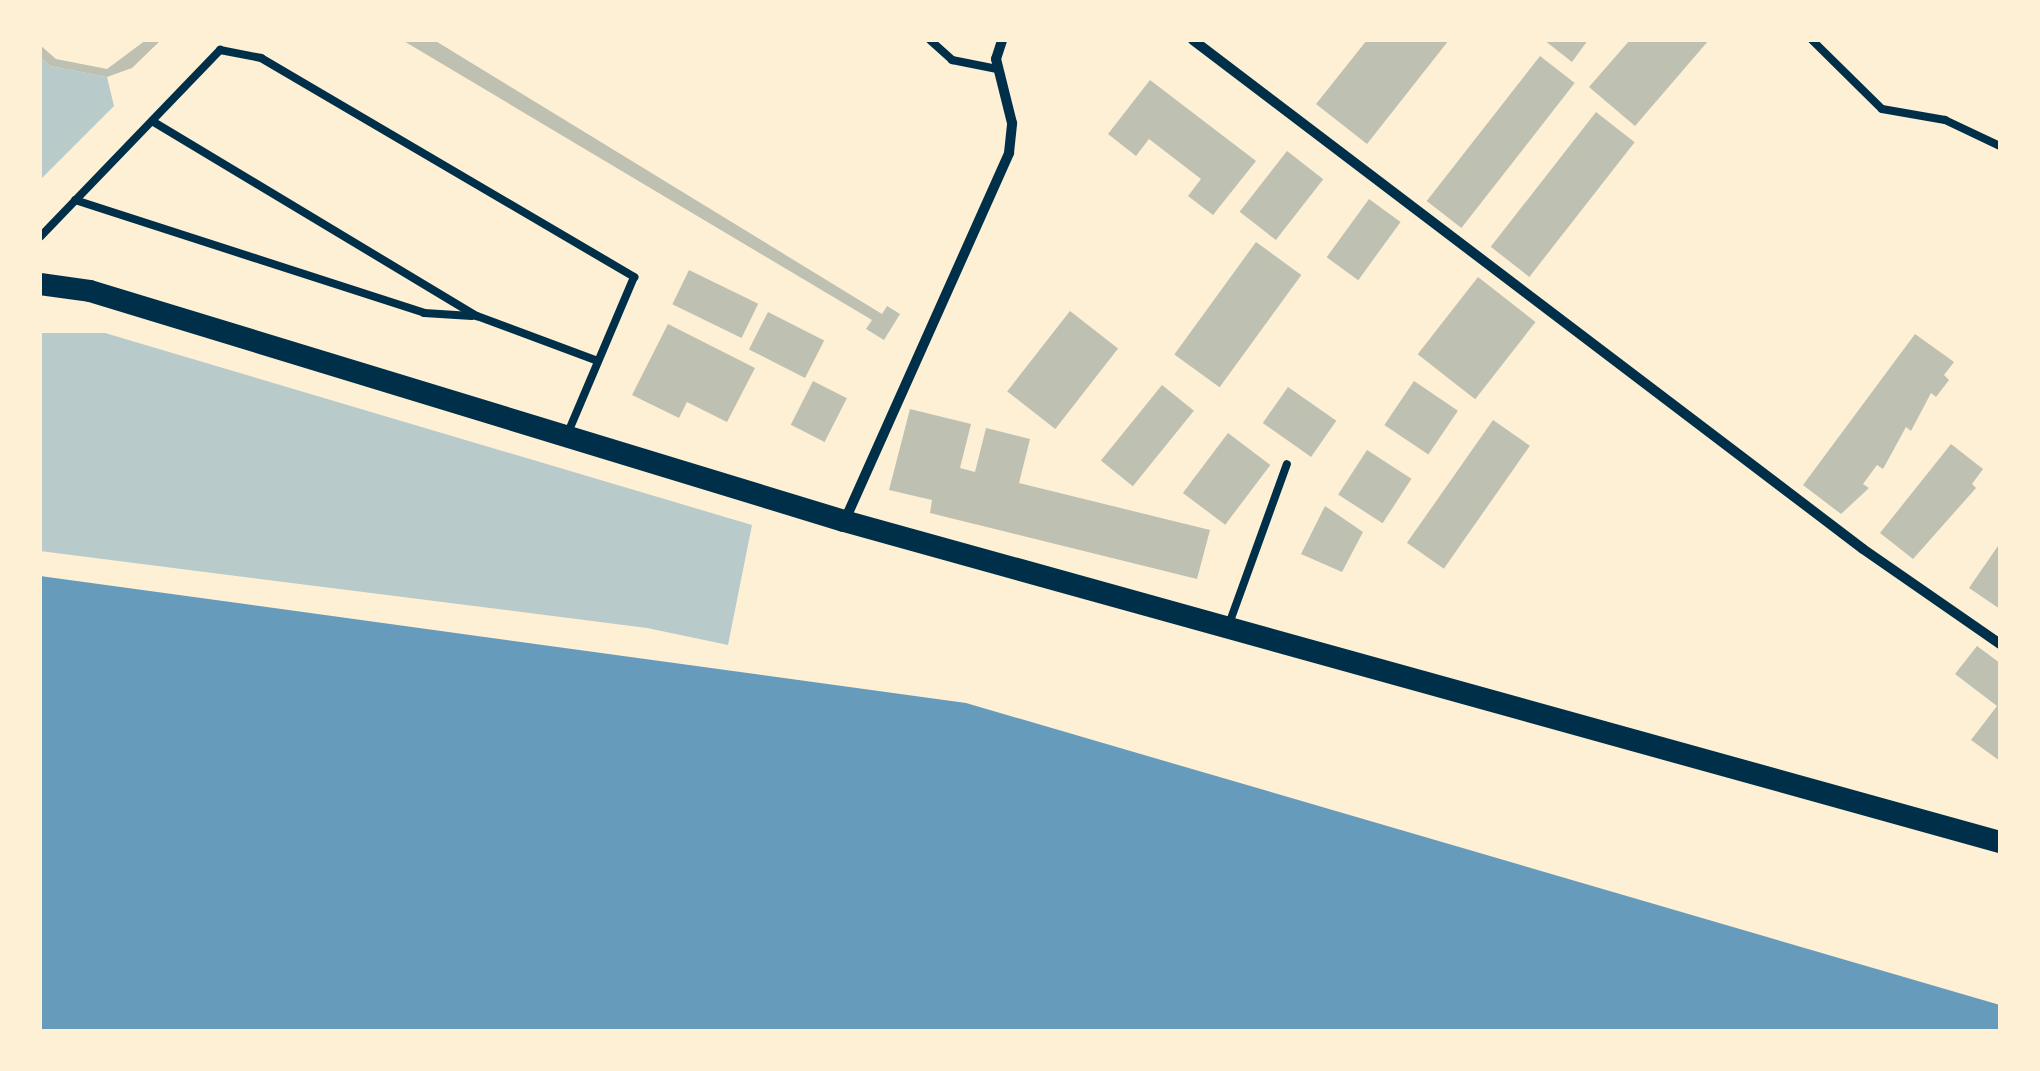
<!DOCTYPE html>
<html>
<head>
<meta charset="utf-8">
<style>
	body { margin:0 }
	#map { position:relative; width:2040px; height:1071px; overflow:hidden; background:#fdf0d5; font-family:"Noto Sans",sans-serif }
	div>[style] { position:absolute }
	.green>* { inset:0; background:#b9caca }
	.water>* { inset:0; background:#669bbc }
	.building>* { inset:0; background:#bec0b2; transform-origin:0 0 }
	.service>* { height:8px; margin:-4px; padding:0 4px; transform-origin:4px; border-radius:4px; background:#003049 }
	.minor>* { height:10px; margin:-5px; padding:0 5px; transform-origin:5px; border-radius:5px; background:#003049 }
	.primary>* { height:22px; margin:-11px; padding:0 11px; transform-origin:11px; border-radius:11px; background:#003049 }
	span { translate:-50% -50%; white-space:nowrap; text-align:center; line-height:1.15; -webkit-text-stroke:8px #fdf0d5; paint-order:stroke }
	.frame { position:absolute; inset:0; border:42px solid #fdf0d5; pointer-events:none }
</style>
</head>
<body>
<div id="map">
	<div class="green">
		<i style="clip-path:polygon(40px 57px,50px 66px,107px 77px,114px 106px,40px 180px)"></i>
		<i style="clip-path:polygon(40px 333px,105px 333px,752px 525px,728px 645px,647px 628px,40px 551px)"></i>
	</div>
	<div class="water">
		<i style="clip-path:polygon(40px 576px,966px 703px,2000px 1005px,2000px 1031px,40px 1031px)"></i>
	</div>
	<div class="building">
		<i style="clip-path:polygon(146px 40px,161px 40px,132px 68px,107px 77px,50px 66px,40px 57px,40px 45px,56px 59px,107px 69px)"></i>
		<i style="clip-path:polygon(402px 40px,434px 40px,882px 314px,887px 306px,900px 314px,884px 340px,866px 329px,872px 320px)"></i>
		<i style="clip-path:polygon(1367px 40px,1449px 40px,1367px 144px,1316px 104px)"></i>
		<i style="clip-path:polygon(1544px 40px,1588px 40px,1572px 62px)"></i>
		<i style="clip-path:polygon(1630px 40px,1709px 40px,1635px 126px,1589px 87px)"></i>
		<i style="left:1540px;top:56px;width:44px;height:184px;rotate:38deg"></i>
		<i style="clip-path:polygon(1150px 80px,1256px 161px,1213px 215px,1188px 196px,1201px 179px,1149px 139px,1136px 156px,1108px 134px)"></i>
		<i style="left:1596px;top:112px;width:49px;height:171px;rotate:38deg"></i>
		<i style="left:1287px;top:151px;width:46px;height:77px;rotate:38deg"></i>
		<i style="left:1369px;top:199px;width:39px;height:72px;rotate:36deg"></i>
		<i style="left:1256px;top:242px;width:56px;height:139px;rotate:36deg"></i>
		<i style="left:689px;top:270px;width:77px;height:38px;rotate:26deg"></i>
		<i style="left:1478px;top:277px;width:73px;height:98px;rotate:38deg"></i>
		<i style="left:1070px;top:311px;width:61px;height:102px;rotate:38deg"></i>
		<i style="left:768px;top:312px;width:63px;height:42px;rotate:27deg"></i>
		<i style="clip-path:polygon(668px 324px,755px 368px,727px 422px,687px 402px,679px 418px,632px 395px)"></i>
		<i style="clip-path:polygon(1915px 334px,1954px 362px,1944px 375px,1949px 380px,1936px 397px,1931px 393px,1911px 431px,1906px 427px,1883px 469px,1877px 465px,1863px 484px,1869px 488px,1841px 514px,1803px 485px)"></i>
		<i style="left:813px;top:381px;width:38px;height:49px;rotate:27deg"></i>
		<i style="left:1414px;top:381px;width:53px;height:53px;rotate:34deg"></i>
		<i style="left:1162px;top:385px;width:41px;height:97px;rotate:39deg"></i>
		<i style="left:1288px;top:387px;width:59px;height:44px;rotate:35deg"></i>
		<i style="clip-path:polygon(910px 409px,971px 424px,960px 468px,975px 472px,986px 428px,1030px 439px,1019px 483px,1210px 530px,1197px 579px,930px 513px,932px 500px,889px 490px)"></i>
		<i style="left:1493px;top:420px;width:45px;height:150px;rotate:35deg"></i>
		<i style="left:1228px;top:433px;width:53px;height:75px;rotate:37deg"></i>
		<i style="clip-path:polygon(1951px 444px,1983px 469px,1972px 484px,1976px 488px,1913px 559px,1880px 533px)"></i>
		<i style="left:1367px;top:450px;width:53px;height:53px;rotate:33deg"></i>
		<i style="clip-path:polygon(1325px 506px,1363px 532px,1342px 572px,1301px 554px)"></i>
		<i style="clip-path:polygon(2000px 543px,2000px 609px,1969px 588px)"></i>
		<i style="clip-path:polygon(1977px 646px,2000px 663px,2000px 761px,1971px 740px,1997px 706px,1955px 674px)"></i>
	</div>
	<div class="service">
		<i style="left:930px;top:40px;width:30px;rotate:42deg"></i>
		<i style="left:952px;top:60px;width:46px;rotate:11.3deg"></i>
		<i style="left:1812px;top:40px;width:98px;rotate:44.6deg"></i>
		<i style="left:1882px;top:109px;width:64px;rotate:9.9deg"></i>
		<i style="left:1945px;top:120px;width:61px;rotate:25.3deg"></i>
		<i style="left:152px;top:121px;width:379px;rotate:31deg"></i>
		<i style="left:477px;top:316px;width:129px;rotate:20.4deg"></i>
		<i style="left:75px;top:200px;width:367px;rotate:17.9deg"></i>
		<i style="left:424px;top:313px;width:48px;rotate:3.6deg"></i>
		<i style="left:40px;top:237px;width:260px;rotate:-46.1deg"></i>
		<i style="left:220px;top:50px;width:42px;rotate:11deg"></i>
		<i style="left:261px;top:58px;width:433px;rotate:30.4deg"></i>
		<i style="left:634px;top:277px;width:172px;rotate:113deg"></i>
		<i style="left:1229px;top:624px;width:170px;rotate:-70.1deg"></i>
	</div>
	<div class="minor">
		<i style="left:1193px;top:40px;width:841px;rotate:37.22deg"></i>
		<i style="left:1863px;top:549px;width:167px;rotate:34.7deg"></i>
		<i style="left:845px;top:520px;width:402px;rotate:-65.9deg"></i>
		<i style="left:1009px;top:153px;width:30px;rotate:-84deg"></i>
		<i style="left:1012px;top:123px;width:66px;rotate:-104deg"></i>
		<i style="left:996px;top:59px;width:20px;rotate:-72deg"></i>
	</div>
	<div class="primary">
		<i style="left:40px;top:284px;width:50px;rotate:8deg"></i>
		<i style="left:90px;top:291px;width:788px;rotate:16.96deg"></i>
		<i style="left:844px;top:521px;width:1200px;rotate:15.52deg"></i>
	</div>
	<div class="frame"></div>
</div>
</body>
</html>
